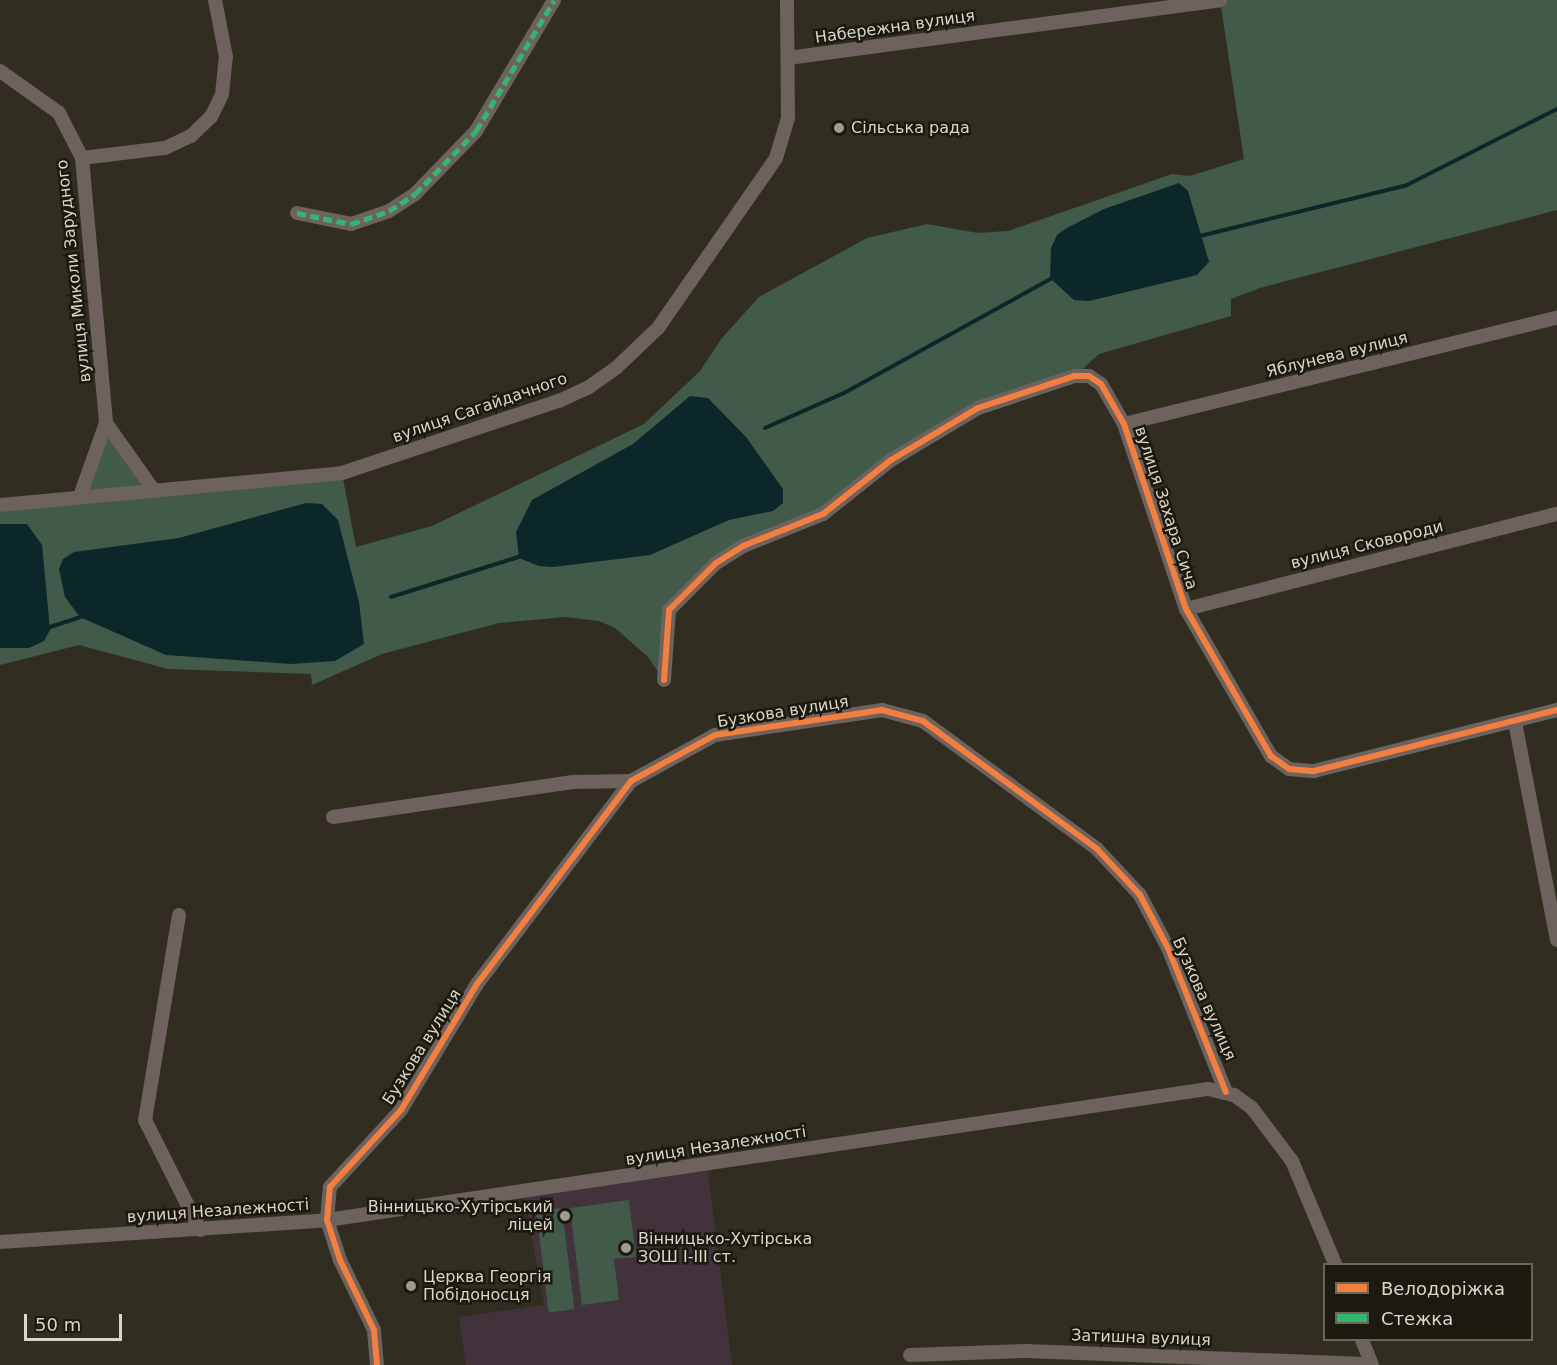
<!DOCTYPE html>
<html>
<head>
<meta charset="utf-8">
<style>
	body { margin:0 }
	#map { position:relative; width:1557px; height:1365px; overflow:hidden; background:#312e21; font-family:"DejaVu Sans",sans-serif }
	div>[style] { position:absolute }
	.education>* { inset:0; background:#41323b }
	.green>* { inset:0; background:#415a49; transform-origin:0 0 }
	.water>* { inset:0; background:#0c2729 }
	.stream>* { height:4px; margin:-2px; padding:0 2px; transform-origin:2px; border-radius:2px; background:#0c2729 }
	.minor>* { height:14px; margin:-7px; padding:0 7px; transform-origin:7px; border-radius:7px; background:#6d625d }
	.quiet>* { height:4.5px; margin-top:-2.25px; transform-origin:0; background:repeating-linear-gradient(90deg,#33b770 0 9px,transparent 0 13.5px) }
	.cycleway>* { height:6px; margin:-3px; padding:0 3px; transform-origin:3px; border-radius:3px; background:#f27e40 }
	.dots>* { width:16px; height:16px; translate:-50% -50%; box-sizing:border-box; border:3px solid #1c190f; border-radius:50% }
	span { translate:-50% -50%; white-space:nowrap; text-align:center; line-height:1.15; -webkit-text-stroke:5px #1c190f; paint-order:stroke }
	.street-label { font-size:16px; color:#dad6c9 }
	.poi-label { font-size:16px; color:#dad6c9 }
	.left { translate:0 -50%; text-align:left }
	.right { translate:-100% -50%; text-align:right }
	.legend { position:absolute; left:1323px; top:1263px; width:210px; height:78px; box-sizing:border-box; background:#1c190f; border:2px solid #686559; margin:0; padding:8px 10px; list-style:none; font-size:18px; color:#dad6c9 }
	.legend li { display:flex; align-items:center; gap:12px; height:30px }
	.legend b { width:30px; border:2px solid #686559 }
	.scale { position:absolute; left:24px; top:1314px; width:98px; height:27px; box-sizing:border-box; border:3px solid #dad6c9; border-top:0; padding-left:8px; font-size:18px; line-height:21px; white-space:nowrap; color:#dad6c9; -webkit-text-stroke:4px #1c190f; paint-order:stroke }
</style>
</head>
<body>
<div id="map">
	<div class="education">
		<i style="clip-path:polygon(707px 1164px,732px 1365px,466px 1365px,459px 1317px,544px 1305px,523px 1191px)"></i>
	</div>
	<div class="green">
		<i style="clip-path:polygon(1220px 0,1557px 0,1557px 210px,1260px 288px,1231px 299px,1231px 316px,1099px 354px,1075px 376px,978px 408px,823px 514px,743px 546px,669px 610px,664px 680px,647px 656px,615px 628px,599px 621px,565px 617px,499px 623px,382px 654px,312px 685px,311px 674px,168px 669px,79px 645px,0 665px,0 505px,80px 496px,106px 423px,152px 488px,342px 473px,356px 547px,432px 526px,644px 424px,700px 371px,722px 338px,759px 297px,867px 238px,927px 224px,978px 233px,1008px 231px,1172px 174px,1190px 176px,1244px 159px)"></i>
		<i style="clip-path:polygon(629px 1200px,636px 1257px,614px 1259px,619px 1300px,582px 1305px,570px 1208px)"></i>
		<i style="left:562px;top:1208px;width:102px;height:26px;rotate:83deg"></i>
	</div>
	<div class="water">
		<i style="clip-path:polygon(1179px 183px,1188px 191px,1209px 262px,1197px 275px,1089px 301px,1074px 300px,1050px 278px,1051px 248px,1057px 235px,1067px 228px,1104px 209px)"></i>
		<i style="clip-path:polygon(690px 396px,708px 398px,746px 437px,783px 489px,783px 503px,773px 511px,729px 520px,650px 555px,553px 567px,539px 566px,519px 558px,516px 532px,532px 500px,633px 444px)"></i>
		<i style="clip-path:polygon(306px 503px,322px 504px,338px 520px,359px 602px,364px 644px,335px 661px,291px 664px,166px 655px,80px 617px,65px 597px,59px 569px,63px 559px,74px 552px,179px 538px)"></i>
		<i style="clip-path:polygon(0 524px,27px 524px,42px 545px,50px 630px,44px 641px,29px 648px,0 648px)"></i>
	</div>
	<div class="stream">
		<i style="left:1200px;top:236px;width:213px;rotate:-13.8deg"></i>
		<i style="left:1407px;top:185px;width:168px;rotate:-26.9deg"></i>
		<i style="left:765px;top:428px;width:86px;rotate:-23.9deg"></i>
		<i style="left:844px;top:393px;width:240px;rotate:-28.9deg"></i>
		<i style="left:391px;top:597px;width:137px;rotate:-17.4deg"></i>
		<i style="left:47px;top:628px;width:39px;rotate:-18deg"></i>
	</div>
	<div class="minor">
		<i style="left:788px;top:58px;width:436px;rotate:-7.6deg"></i>
		<i style="left:0;top:71px;width:72px;rotate:35.4deg"></i>
		<i style="left:59px;top:113px;width:51px;rotate:62.9deg"></i>
		<i style="left:82px;top:158px;width:266px;rotate:84.8deg"></i>
		<i style="left:106px;top:423px;width:80px;rotate:54.7deg"></i>
		<i style="left:82px;top:158px;width:84px;rotate:-6.9deg"></i>
		<i style="left:165px;top:148px;width:29px;rotate:-25deg"></i>
		<i style="left:191px;top:136px;width:28px;rotate:-44deg"></i>
		<i style="left:211px;top:117px;width:25px;rotate:-64deg"></i>
		<i style="left:222px;top:94px;width:37px;rotate:-84deg"></i>
		<i style="left:226px;top:57px;width:58px;rotate:-100.9deg"></i>
		<i style="left:297px;top:213px;width:55px;rotate:11.5deg"></i>
		<i style="left:351px;top:224px;width:40px;rotate:-18.9deg"></i>
		<i style="left:389px;top:211px;width:31px;rotate:-33deg"></i>
		<i style="left:415px;top:194px;width:88px;rotate:-45.9deg"></i>
		<i style="left:476px;top:131px;width:152px;rotate:-59.2deg"></i>
		<i style="left:1124px;top:424px;width:446px;rotate:-13.8deg"></i>
		<i style="left:80px;top:496px;width:77px;rotate:-70.4deg"></i>
		<i style="left:0;top:505px;width:343px;rotate:-5.3deg"></i>
		<i style="left:342px;top:473px;width:229px;rotate:-18.4deg"></i>
		<i style="left:559px;top:401px;width:33px;rotate:-25deg"></i>
		<i style="left:589px;top:387px;width:33px;rotate:-35deg"></i>
		<i style="left:616px;top:368px;width:58px;rotate:-43.6deg"></i>
		<i style="left:658px;top:328px;width:207px;rotate:-55.2deg"></i>
		<i style="left:776px;top:158px;width:42px;rotate:-73.3deg"></i>
		<i style="left:788px;top:118px;width:118px;rotate:-90.5deg"></i>
		<i style="left:1186px;top:609px;width:383px;rotate:-14.4deg"></i>
		<i style="left:664px;top:680px;width:70px;rotate:-85.9deg"></i>
		<i style="left:669px;top:610px;width:66px;rotate:-45deg"></i>
		<i style="left:716px;top:563px;width:32px;rotate:-32deg"></i>
		<i style="left:743px;top:546px;width:86px;rotate:-21.8deg"></i>
		<i style="left:823px;top:514px;width:87px;rotate:-38.5deg"></i>
		<i style="left:891px;top:460px;width:101px;rotate:-30.9deg"></i>
		<i style="left:978px;top:408px;width:102px;rotate:-18.3deg"></i>
		<i style="left:1075px;top:376px;width:14px"></i>
		<i style="left:1089px;top:376px;width:14px;rotate:34deg"></i>
		<i style="left:1101px;top:384px;width:46px;rotate:60.1deg"></i>
		<i style="left:1124px;top:424px;width:195px;rotate:71.5deg"></i>
		<i style="left:1186px;top:609px;width:170px;rotate:60deg"></i>
		<i style="left:1271px;top:756px;width:22px;rotate:36deg"></i>
		<i style="left:1289px;top:769px;width:25px;rotate:5deg"></i>
		<i style="left:1314px;top:771px;width:251px;rotate:-14.1deg"></i>
		<i style="left:1515px;top:722px;width:222px;rotate:79.1deg"></i>
		<i style="left:333px;top:817px;width:244px;rotate:-8.3deg"></i>
		<i style="left:574px;top:782px;width:57px;rotate:-1deg"></i>
		<i style="left:179px;top:915px;width:208px;rotate:99.4deg"></i>
		<i style="left:145px;top:1120px;width:123px;rotate:63.4deg"></i>
		<i style="left:0;top:1242px;width:328px;rotate:-3.8deg"></i>
		<i style="left:327px;top:1220px;width:891px;rotate:-8.46deg"></i>
		<i style="left:1208px;top:1089px;width:27px;rotate:13deg"></i>
		<i style="left:1234px;top:1095px;width:22px;rotate:36deg"></i>
		<i style="left:1252px;top:1108px;width:66px;rotate:53deg"></i>
		<i style="left:1292px;top:1161px;width:112px;rotate:67.3deg"></i>
		<i style="left:1362px;top:1340px;width:27px;rotate:68deg"></i>
		<i style="left:910px;top:1355px;width:116px;rotate:-2deg"></i>
		<i style="left:1026px;top:1351px;width:345px;rotate:2.2deg"></i>
		<i style="left:377px;top:1365px;width:35px;rotate:-95deg"></i>
		<i style="left:374px;top:1330px;width:78px;rotate:-115.9deg"></i>
		<i style="left:340px;top:1260px;width:42px;rotate:-108deg"></i>
		<i style="left:327px;top:1220px;width:33px;rotate:-85deg"></i>
		<i style="left:330px;top:1187px;width:105px;rotate:-47.3deg"></i>
		<i style="left:401px;top:1110px;width:147px;rotate:-58.9deg"></i>
		<i style="left:477px;top:984px;width:255px;rotate:-52.8deg"></i>
		<i style="left:631px;top:781px;width:96px;rotate:-28.7deg"></i>
		<i style="left:715px;top:735px;width:169px;rotate:-8.5deg"></i>
		<i style="left:882px;top:710px;width:42px;rotate:15deg"></i>
		<i style="left:923px;top:721px;width:216px;rotate:36.3deg"></i>
		<i style="left:1097px;top:849px;width:63px;rotate:46.9deg"></i>
		<i style="left:1140px;top:895px;width:60px;rotate:62.2deg"></i>
		<i style="left:1168px;top:948px;width:155px;rotate:68.1deg"></i>
	</div>
	<div class="quiet">
		<i style="left:297px;top:213px;width:55px;rotate:11.5deg"></i>
		<i style="left:351px;top:224px;width:40px;rotate:-18.9deg"></i>
		<i style="left:389px;top:211px;width:31px;rotate:-33deg"></i>
		<i style="left:415px;top:194px;width:88px;rotate:-45.9deg"></i>
		<i style="left:476px;top:131px;width:152px;rotate:-59.2deg"></i>
	</div>
	<div class="cycleway">
		<i style="left:664px;top:680px;width:70px;rotate:-85.9deg"></i>
		<i style="left:669px;top:610px;width:66px;rotate:-45deg"></i>
		<i style="left:716px;top:563px;width:32px;rotate:-32deg"></i>
		<i style="left:743px;top:546px;width:86px;rotate:-21.8deg"></i>
		<i style="left:823px;top:514px;width:87px;rotate:-38.5deg"></i>
		<i style="left:891px;top:460px;width:101px;rotate:-30.9deg"></i>
		<i style="left:978px;top:408px;width:102px;rotate:-18.3deg"></i>
		<i style="left:1075px;top:376px;width:14px"></i>
		<i style="left:1089px;top:376px;width:14px;rotate:34deg"></i>
		<i style="left:1101px;top:384px;width:46px;rotate:60.1deg"></i>
		<i style="left:1124px;top:424px;width:195px;rotate:71.5deg"></i>
		<i style="left:1186px;top:609px;width:170px;rotate:60deg"></i>
		<i style="left:1271px;top:756px;width:22px;rotate:36deg"></i>
		<i style="left:1289px;top:769px;width:25px;rotate:5deg"></i>
		<i style="left:1314px;top:771px;width:251px;rotate:-14.1deg"></i>
		<i style="left:377px;top:1365px;width:35px;rotate:-95deg"></i>
		<i style="left:374px;top:1330px;width:78px;rotate:-115.9deg"></i>
		<i style="left:340px;top:1260px;width:42px;rotate:-108deg"></i>
		<i style="left:327px;top:1220px;width:33px;rotate:-85deg"></i>
		<i style="left:330px;top:1187px;width:105px;rotate:-47.3deg"></i>
		<i style="left:401px;top:1110px;width:147px;rotate:-58.9deg"></i>
		<i style="left:477px;top:984px;width:255px;rotate:-52.8deg"></i>
		<i style="left:631px;top:781px;width:96px;rotate:-28.7deg"></i>
		<i style="left:715px;top:735px;width:169px;rotate:-8.5deg"></i>
		<i style="left:882px;top:710px;width:42px;rotate:15deg"></i>
		<i style="left:923px;top:721px;width:216px;rotate:36.3deg"></i>
		<i style="left:1097px;top:849px;width:63px;rotate:46.9deg"></i>
		<i style="left:1140px;top:895px;width:60px;rotate:62.2deg"></i>
		<i style="left:1168px;top:948px;width:155px;rotate:68.1deg"></i>
	</div>
	<div class="dots">
		<i style="left:839px;top:128px;background:#9f9b8e"></i>
		<i style="left:565px;top:1216px;background:#9f9b8e"></i>
		<i style="left:626px;top:1248px;background:#9f9b8e"></i>
		<i style="left:411px;top:1286px;background:#9f9b8e"></i>
	</div>
	<div class="street-label">
		<span style="left:895px;top:27px;rotate:-8deg">Набережна вулиця</span>
		<span style="left:74px;top:271px;rotate:-96deg">вулиця Миколи Зарудного</span>
		<span style="left:1337px;top:355px;rotate:-14deg">Яблунева вулиця</span>
		<span style="left:480px;top:408px;rotate:-19deg">вулиця Сагайдачного</span>
		<span style="left:1166px;top:508px;rotate:72deg">вулиця Захара Сича</span>
		<span style="left:1367px;top:545px;rotate:-14deg">вулиця Сковороди</span>
		<span style="left:783px;top:712px;rotate:-9deg">Бузкова вулиця</span>
		<span style="left:1204px;top:999px;rotate:66deg">Бузкова вулиця</span>
		<span style="left:422px;top:1047px;rotate:-58deg">Бузкова вулиця</span>
		<span style="left:716px;top:1146px;rotate:-9deg">вулиця Незалежності</span>
		<span style="left:218px;top:1211px;rotate:-4deg">вулиця Незалежності</span>
		<span style="left:1141px;top:1338px;rotate:2deg">Затишна вулиця</span>
	</div>
	<div class="poi-label">
		<span class="left" style="left:851px;top:128px">Сільська рада</span>
		<span class="right" style="left:553px;top:1216px">Вінницько-Хутірський<br>ліцей</span>
		<span class="left" style="left:638px;top:1248px">Вінницько-Хутірська<br>ЗОШ І-ІІІ ст.</span>
		<span class="left" style="left:423px;top:1286px">Церква Георгія<br>Побідоносця</span>
	</div>
	<ul class="legend">
	<li><b style="height:8px;background:#f27e40"></b>Велодоріжка</li>
	<li><b style="height:8px;background:#33b770"></b>Стежка</li>
	</ul>
	<div class="scale">50 m</div>
</div>
</body>
</html>
